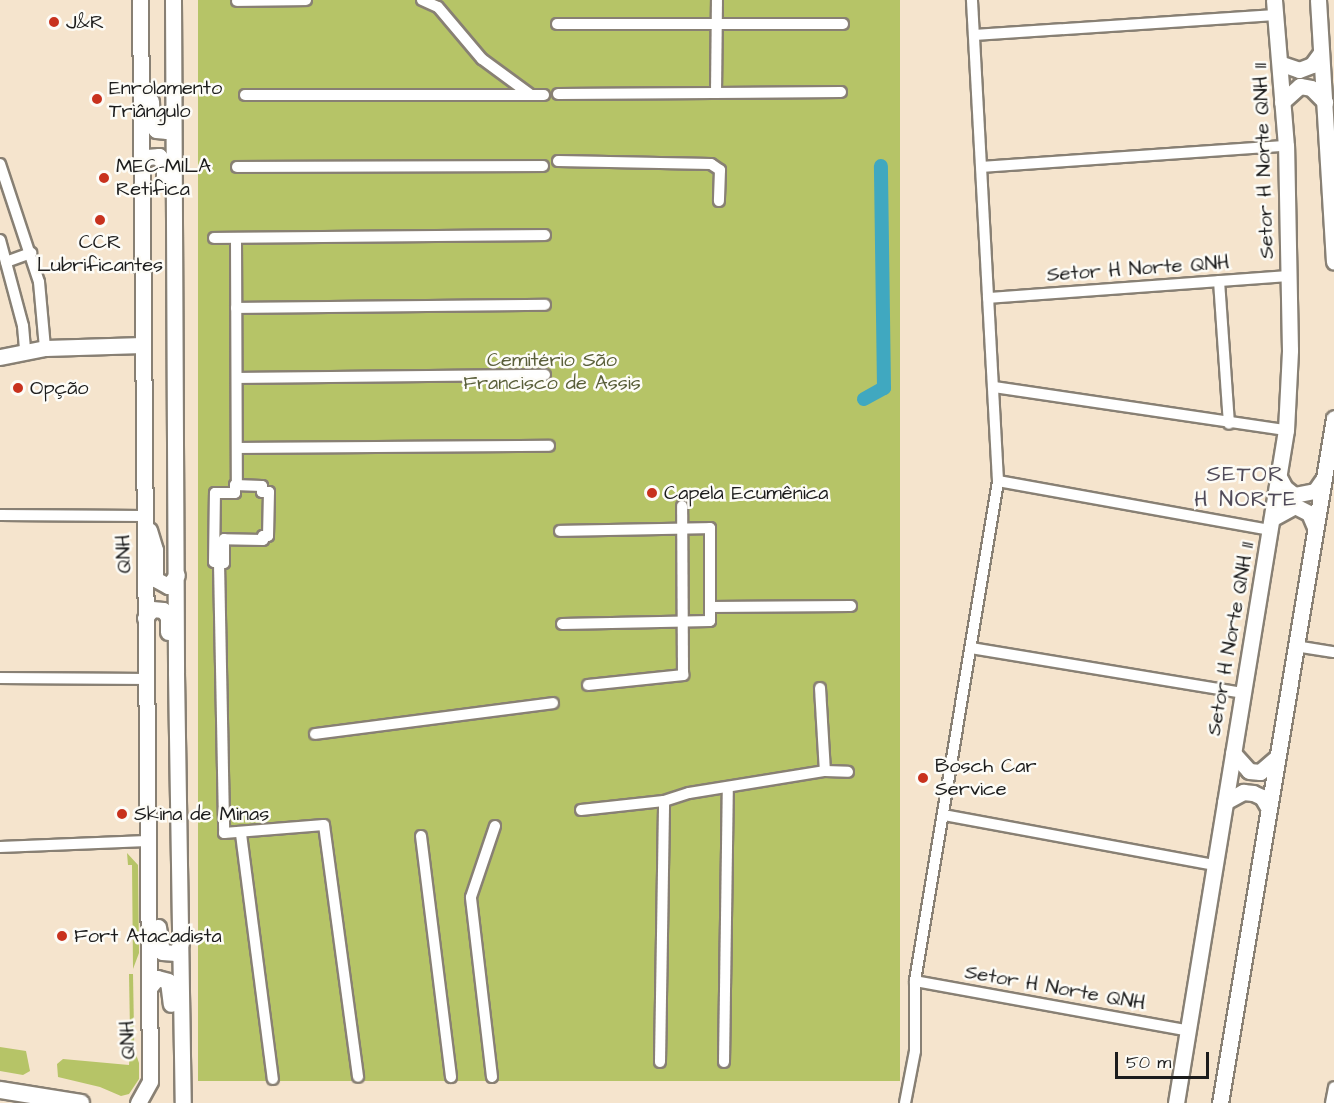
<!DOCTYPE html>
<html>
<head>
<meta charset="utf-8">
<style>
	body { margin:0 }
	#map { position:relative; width:1334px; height:1103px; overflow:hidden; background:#f5e4cd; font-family:"Architects Daughter",sans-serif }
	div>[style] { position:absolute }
	.green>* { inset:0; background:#b6c467; transform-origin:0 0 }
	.canal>* { height:14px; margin:-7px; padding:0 7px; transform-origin:7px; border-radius:7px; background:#40a8c0 }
	.roads { filter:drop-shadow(2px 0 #888074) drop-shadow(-2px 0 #888074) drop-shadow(0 2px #888074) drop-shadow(0 -2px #888074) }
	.street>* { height:10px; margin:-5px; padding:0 5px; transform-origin:5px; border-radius:5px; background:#fff }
	.secondary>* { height:15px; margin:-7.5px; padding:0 7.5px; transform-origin:7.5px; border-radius:7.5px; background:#fff }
	.primary>* { height:16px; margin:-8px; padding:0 8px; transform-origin:8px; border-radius:8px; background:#fff }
	.dots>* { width:16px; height:16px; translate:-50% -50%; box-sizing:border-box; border:3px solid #fdfcf7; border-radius:50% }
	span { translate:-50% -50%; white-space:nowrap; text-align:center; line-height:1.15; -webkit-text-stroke:5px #fdfcf7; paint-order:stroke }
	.poi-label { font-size:20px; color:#1c1c1c }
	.left { translate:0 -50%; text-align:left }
	.street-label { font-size:20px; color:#1c1c1c }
	.park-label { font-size:20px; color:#5a5f3a }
	.quarter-label { font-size:22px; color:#514b59; letter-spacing:1.5px }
	.scale { position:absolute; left:1115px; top:1052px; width:94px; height:27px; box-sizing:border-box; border:3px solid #1c1c1c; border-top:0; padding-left:8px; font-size:18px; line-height:21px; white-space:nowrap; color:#1c1c1c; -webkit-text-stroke:4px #fdfcf7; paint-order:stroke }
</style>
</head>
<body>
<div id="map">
	<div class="green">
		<i style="left:198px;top:0;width:702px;height:1081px"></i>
		<i style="clip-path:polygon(127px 853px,138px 865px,139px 953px,133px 969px,132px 865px,128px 865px)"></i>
		<i style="left:133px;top:974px;width:74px;height:4px;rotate:89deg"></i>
		<i style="clip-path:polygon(0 1047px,26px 1051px,30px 1071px,23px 1075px,0 1071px)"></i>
		<i style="clip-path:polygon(130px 1049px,135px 1051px,139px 1063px,139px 1079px,129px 1094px,121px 1096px,100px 1087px,58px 1077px,57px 1064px,63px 1059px,129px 1065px)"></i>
	</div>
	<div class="canal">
		<i style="left:864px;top:399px;width:23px;rotate:-29deg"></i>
		<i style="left:884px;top:388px;width:222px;rotate:-90.8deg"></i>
	</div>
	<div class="roads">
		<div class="street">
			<i style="left:422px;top:0;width:17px;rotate:24deg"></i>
			<i style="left:438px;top:7px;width:68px;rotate:49.8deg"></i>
			<i style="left:482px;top:59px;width:61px;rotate:36.3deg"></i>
			<i style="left:237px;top:1px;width:69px;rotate:-0.8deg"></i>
			<i style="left:557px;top:24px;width:286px"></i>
			<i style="left:974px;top:35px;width:302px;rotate:-3.8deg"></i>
			<i style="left:716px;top:93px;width:93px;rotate:-89.4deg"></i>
			<i style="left:558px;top:94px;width:283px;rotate:-0.4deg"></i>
			<i style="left:245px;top:95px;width:299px"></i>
			<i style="left:558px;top:161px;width:153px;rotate:1.1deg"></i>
			<i style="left:711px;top:164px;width:11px;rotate:34deg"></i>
			<i style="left:720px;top:170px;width:31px;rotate:92deg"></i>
			<i style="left:0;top:164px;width:124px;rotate:71.7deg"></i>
			<i style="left:39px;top:282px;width:66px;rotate:84.8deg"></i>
			<i style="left:237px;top:167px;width:306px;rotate:-0.2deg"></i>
			<i style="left:982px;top:167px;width:305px;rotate:-4deg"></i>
			<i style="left:214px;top:238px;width:331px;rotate:-0.5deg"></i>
			<i style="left:236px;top:238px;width:247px;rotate:89.8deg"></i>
			<i style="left:0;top:240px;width:89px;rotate:75deg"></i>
			<i style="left:23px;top:326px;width:25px;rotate:85deg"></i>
			<i style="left:6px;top:262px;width:27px;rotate:-20deg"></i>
			<i style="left:1219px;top:281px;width:143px;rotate:86deg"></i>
			<i style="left:988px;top:298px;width:303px;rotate:-4.2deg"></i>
			<i style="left:236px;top:308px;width:309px;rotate:-0.6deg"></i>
			<i style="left:238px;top:378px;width:307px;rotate:-0.6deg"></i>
			<i style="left:994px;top:387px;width:295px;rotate:8.4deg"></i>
			<i style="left:239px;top:448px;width:310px;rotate:-0.4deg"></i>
			<i style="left:998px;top:481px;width:277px;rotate:10.2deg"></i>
			<i style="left:235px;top:485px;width:27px;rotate:2deg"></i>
			<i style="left:262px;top:486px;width:6px;rotate:90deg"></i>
			<i style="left:262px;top:492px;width:7px"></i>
			<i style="left:269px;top:492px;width:44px;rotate:91.3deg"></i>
			<i style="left:268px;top:536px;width:5px;rotate:180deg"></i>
			<i style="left:263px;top:536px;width:4px;rotate:90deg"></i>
			<i style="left:263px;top:540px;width:39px;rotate:-179deg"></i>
			<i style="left:224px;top:539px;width:24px;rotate:90deg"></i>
			<i style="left:224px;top:563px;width:10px;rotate:-174deg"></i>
			<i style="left:214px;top:562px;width:69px;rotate:-89.2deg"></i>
			<i style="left:215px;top:493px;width:20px"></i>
			<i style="left:235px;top:493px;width:8px;rotate:-90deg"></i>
			<i style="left:0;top:515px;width:144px;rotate:0.4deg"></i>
			<i style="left:560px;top:531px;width:150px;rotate:-1.1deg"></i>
			<i style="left:710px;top:528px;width:79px;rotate:90deg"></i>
			<i style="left:219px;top:563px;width:270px;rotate:88.9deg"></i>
			<i style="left:224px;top:833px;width:100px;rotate:-4.6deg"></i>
			<i style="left:324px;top:825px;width:254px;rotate:82.3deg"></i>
			<i style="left:562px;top:624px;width:148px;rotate:-1.2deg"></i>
			<i style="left:710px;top:621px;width:14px;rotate:-90deg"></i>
			<i style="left:710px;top:607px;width:141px;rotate:-0.4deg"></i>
			<i style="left:1295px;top:646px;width:39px;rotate:9deg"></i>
			<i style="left:971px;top:648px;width:275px;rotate:9.4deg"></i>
			<i style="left:0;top:678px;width:146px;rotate:0.4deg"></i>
			<i style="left:588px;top:685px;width:96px;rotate:-6deg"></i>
			<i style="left:683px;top:675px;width:169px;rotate:-90.3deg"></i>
			<i style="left:820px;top:688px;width:83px;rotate:86.6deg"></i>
			<i style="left:315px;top:734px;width:240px;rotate:-7.4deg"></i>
			<i style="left:581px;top:810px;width:83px;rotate:-6.2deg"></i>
			<i style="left:664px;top:801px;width:26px;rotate:-18deg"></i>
			<i style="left:689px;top:793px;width:138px;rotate:-9.2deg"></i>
			<i style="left:825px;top:771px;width:23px;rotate:2deg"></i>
			<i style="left:944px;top:815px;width:276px;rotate:10.5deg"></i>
			<i style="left:241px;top:834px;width:247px;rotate:82.6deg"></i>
			<i style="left:421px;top:836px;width:243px;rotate:82.9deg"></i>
			<i style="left:0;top:847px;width:147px;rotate:-2.3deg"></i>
			<i style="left:915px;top:981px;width:279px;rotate:10.3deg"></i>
			<i style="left:660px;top:1062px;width:261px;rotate:-89.1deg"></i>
			<i style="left:724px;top:1062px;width:275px;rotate:-89.2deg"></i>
			<i style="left:492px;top:1077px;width:181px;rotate:-96.7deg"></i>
			<i style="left:471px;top:897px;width:75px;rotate:-71.3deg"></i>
			<i style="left:905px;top:1103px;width:53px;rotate:-79.1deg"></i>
			<i style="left:915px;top:1051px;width:70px;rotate:-90deg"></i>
			<i style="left:915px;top:981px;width:507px;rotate:-80.57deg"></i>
			<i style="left:998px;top:481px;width:482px;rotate:-93.1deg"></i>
			<i style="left:1331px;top:1103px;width:16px;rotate:-79deg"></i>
		</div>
		<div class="secondary">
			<i style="left:173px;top:0;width:673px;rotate:89.74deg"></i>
			<i style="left:176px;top:673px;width:430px;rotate:89.1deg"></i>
			<i style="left:1318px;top:0;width:262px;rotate:86.5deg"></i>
			<i style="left:1282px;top:64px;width:18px;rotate:19deg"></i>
			<i style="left:1299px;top:70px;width:14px;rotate:-21deg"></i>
			<i style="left:1312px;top:65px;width:14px;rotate:-54deg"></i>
			<i style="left:151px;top:101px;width:23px;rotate:88deg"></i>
			<i style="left:152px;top:124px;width:7px;rotate:56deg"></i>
			<i style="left:156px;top:130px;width:11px;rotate:5deg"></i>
			<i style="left:167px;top:131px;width:10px;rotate:-53deg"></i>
			<i style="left:1282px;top:102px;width:24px;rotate:-42deg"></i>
			<i style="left:1300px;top:86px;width:11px;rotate:10deg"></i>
			<i style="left:1311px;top:88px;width:20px;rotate:45deg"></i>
			<i style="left:142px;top:163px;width:8px;rotate:-50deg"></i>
			<i style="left:147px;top:157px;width:12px;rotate:-5deg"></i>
			<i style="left:159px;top:156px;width:9px;rotate:54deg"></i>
			<i style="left:164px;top:163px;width:18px;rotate:90deg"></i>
			<i style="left:0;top:357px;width:46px;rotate:-11.3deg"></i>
			<i style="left:45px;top:348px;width:98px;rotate:-1.8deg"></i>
			<i style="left:1278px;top:475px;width:15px;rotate:62deg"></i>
			<i style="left:1285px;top:488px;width:11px;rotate:38deg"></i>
			<i style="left:1294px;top:495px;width:21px;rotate:-11deg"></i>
			<i style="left:1315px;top:491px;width:12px;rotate:-55deg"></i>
			<i style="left:1273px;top:518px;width:25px;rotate:-29deg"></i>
			<i style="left:1295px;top:506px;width:16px;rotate:27deg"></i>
			<i style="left:1309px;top:513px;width:13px;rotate:67deg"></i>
			<i style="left:149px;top:530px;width:21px;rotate:73deg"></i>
			<i style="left:155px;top:550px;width:29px;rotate:90deg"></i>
			<i style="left:155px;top:579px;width:15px;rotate:28deg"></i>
			<i style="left:168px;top:586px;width:14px;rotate:-51deg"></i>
			<i style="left:145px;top:618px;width:11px;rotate:-52deg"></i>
			<i style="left:152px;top:609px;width:11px;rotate:5deg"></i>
			<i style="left:163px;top:610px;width:9px;rotate:54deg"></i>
			<i style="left:168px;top:617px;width:15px;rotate:90deg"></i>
			<i style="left:1233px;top:753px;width:24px;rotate:48deg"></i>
			<i style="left:1249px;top:771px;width:11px;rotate:5deg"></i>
			<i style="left:1260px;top:772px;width:23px;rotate:-41deg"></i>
			<i style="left:1225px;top:802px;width:21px;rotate:-29deg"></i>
			<i style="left:1243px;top:792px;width:10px;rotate:6deg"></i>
			<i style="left:1253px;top:793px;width:10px;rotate:24deg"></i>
			<i style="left:1262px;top:797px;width:14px;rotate:60deg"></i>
			<i style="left:158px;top:927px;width:25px;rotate:81deg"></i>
			<i style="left:162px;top:952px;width:14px;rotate:4deg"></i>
			<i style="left:176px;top:953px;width:11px;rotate:-63deg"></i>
			<i style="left:149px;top:988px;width:13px;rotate:-51deg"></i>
			<i style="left:157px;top:978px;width:11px;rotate:15deg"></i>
			<i style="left:168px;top:981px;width:23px;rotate:83deg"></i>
			<i style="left:138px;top:1103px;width:25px;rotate:-61deg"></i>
			<i style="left:150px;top:1081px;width:1081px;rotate:-90.53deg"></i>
			<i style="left:1176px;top:1103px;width:682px;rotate:-80.72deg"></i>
			<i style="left:1286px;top:430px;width:80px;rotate:-87.1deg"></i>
			<i style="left:1290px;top:350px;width:204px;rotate:-91.1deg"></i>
			<i style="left:1286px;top:146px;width:146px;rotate:-94.7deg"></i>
			<i style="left:1220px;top:1103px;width:694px;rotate:-80.55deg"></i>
		</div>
		<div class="primary">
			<i style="left:0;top:1090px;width:82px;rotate:9.1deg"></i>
		</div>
	</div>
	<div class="dots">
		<i style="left:54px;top:22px;background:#c8321e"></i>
		<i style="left:97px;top:99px;background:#c8321e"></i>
		<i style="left:104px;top:178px;background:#c8321e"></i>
		<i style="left:100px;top:220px;background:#c8321e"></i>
		<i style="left:18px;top:388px;background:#c8321e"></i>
		<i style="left:652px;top:493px;background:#c8321e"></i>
		<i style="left:923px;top:778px;background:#c8321e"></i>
		<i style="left:122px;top:814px;background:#c8321e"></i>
		<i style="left:62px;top:936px;background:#c8321e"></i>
	</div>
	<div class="poi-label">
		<span class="left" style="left:66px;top:22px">J&amp;R</span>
		<span class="left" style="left:109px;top:100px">Enrolamento<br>Triângulo</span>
		<span class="left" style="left:116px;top:178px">MEC-MILA<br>Retifica</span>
		<span style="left:100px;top:254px">CCR<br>Lubrificantes</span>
		<span class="left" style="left:30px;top:388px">Opção</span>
		<span class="left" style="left:664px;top:493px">Capela Ecumênica</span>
		<span class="left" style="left:935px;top:778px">Bosch Car<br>Service</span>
		<span class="left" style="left:134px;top:814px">Skina de Minas</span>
		<span class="left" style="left:74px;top:936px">Fort Atacadista</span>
	</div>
	<div class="street-label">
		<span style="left:1264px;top:161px;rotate:-92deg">Setor H Norte QNH 11</span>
		<span style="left:1138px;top:269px;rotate:-4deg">Setor H Norte QNH</span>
		<span style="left:124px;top:554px;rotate:-91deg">QNH</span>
		<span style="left:1231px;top:639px;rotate:-80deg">Setor H Norte QNH 11</span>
		<span style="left:1055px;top:988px;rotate:10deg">Setor H Norte QNH</span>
		<span style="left:128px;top:1040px;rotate:-91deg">QNH</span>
	</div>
	<div class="park-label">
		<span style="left:552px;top:372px">Cemitério São<br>Francisco de Assis</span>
	</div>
	<div class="quarter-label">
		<span style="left:1246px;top:487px">SETOR<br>H NORTE</span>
	</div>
	<div class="scale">50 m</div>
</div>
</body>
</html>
